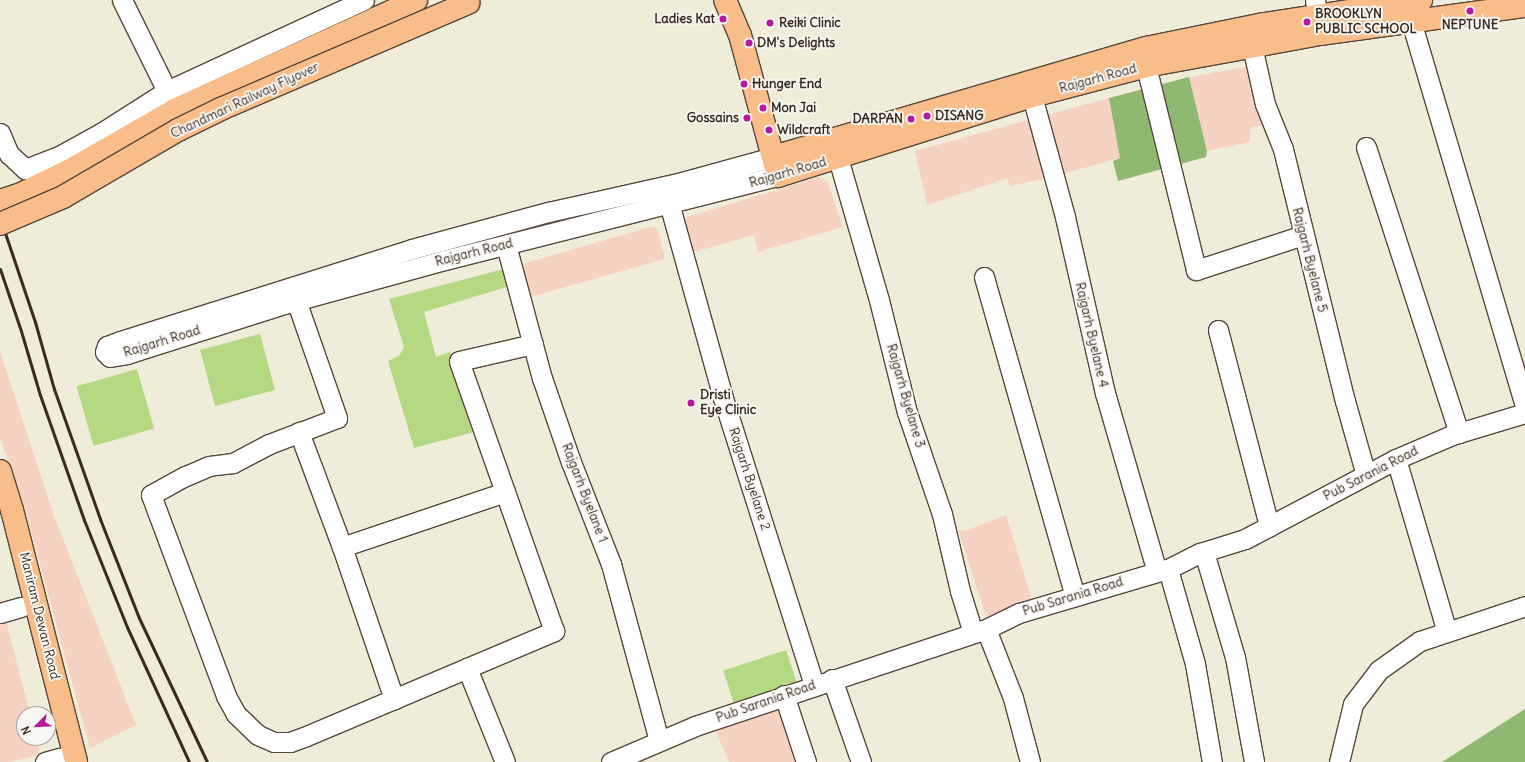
<!DOCTYPE html>
<html>
<head>
<meta charset="utf-8">
<style>
	body { margin:0 }
	#map { position:relative; width:1525px; height:762px; overflow:hidden; background:#efecd9; font-family:Delius,sans-serif }
	div>[style] { position:absolute }
	.built>* { inset:0; background:#f6d2c3 }
	.green>* { inset:0; background:#b4d982; transform-origin:0 0 }
	.forest>* { inset:0; background:#8fb970 }
	.roads { filter:drop-shadow(1px 0 #56473a) drop-shadow(-1px 0 #56473a) drop-shadow(0 1px #56473a) drop-shadow(0 -1px #56473a) }
	.minor>* { height:19px; margin:-9.5px; padding:0 9.5px; transform-origin:9.5px; border-radius:9.5px; background:#fff }
	.major>* { height:22px; margin:-11px; padding:0 11px; transform-origin:11px; border-radius:11px; background:#f8bd88 }
	.rail>* { height:3px; margin:-1.5px; padding:0 1.5px; transform-origin:1.5px; border-radius:1.5px; background:#3b2a1e }
	.bridges { filter:drop-shadow(1px 0 #56473a) drop-shadow(-1px 0 #56473a) drop-shadow(0 1px #56473a) drop-shadow(0 -1px #56473a) }
	.major-bridge>* { height:22px; margin:-11px; padding:0 11px; transform-origin:11px; border-radius:11px; background:#f8bd88 }
	.dots>* { width:11px; height:11px; translate:-50% -50%; box-sizing:border-box; border:2px solid #f6f6f2; border-radius:50% }
	span { translate:-50% -50%; white-space:nowrap; text-align:center; line-height:1.15; -webkit-text-stroke:4px #f6f6f2; paint-order:stroke }
	.poi-label { font-size:13px; color:#3b2a1e; font-weight:700 }
	.left { translate:0 -50%; text-align:left }
	.right { translate:-100% -50%; text-align:right }
	.street-label { font-size:13px; color:#3b2a1e }
	.north { position:absolute; left:16px; top:706px; width:40px; height:40px; box-sizing:border-box; background:#f6f6f2; border:1px solid #aba49d; border-radius:50%; rotate:246deg; font-size:11px; font-weight:700; line-height:16px; text-align:center; color:#3b2a1e }
	.north::after { content:''; display:block; margin:auto; width:14px; height:18px; background:#b5179e; clip-path:polygon(50% 0,100% 100%,50% 72%,0 100%) }
</style>
</head>
<body>
<div id="map">
	<div class="built">
		<i style="clip-path:polygon(1257px 65px,1270px 123px,1250px 128px,1250px 142px,1207px 151px,1189px 77px)"></i>
		<i style="clip-path:polygon(1109px 98px,1120px 158px,1044px 179px,1010px 186px,1007px 178px,927px 205px,915px 151px)"></i>
		<i style="clip-path:polygon(820px 177px,828px 182px,843px 227px,758px 252px,754px 235px,691px 253px,684px 221px,687px 217px)"></i>
		<i style="clip-path:polygon(650px 227px,657px 228px,665px 259px,530px 297px,520px 297px,512px 267px)"></i>
		<i style="clip-path:polygon(0 351px,53px 513px,136px 725px,90px 748px,23px 502px,0 438px)"></i>
		<i style="clip-path:polygon(1006px 515px,1032px 600px,990px 620px,986px 617px,958px 529px,965px 531px)"></i>
		<i style="clip-path:polygon(0 597px,30px 714px,24px 714px,24px 738px,36px 738px,39px 749px,35px 756px,11px 762px,0 762px)"></i>
		<i style="clip-path:polygon(775px 704px,780px 707px,800px 762px,729px 762px,715px 730px)"></i>
	</div>
	<div class="green">
		<i style="clip-path:polygon(512px 267px,520px 283px,424px 312px,436px 357px,450px 352px,474px 432px,414px 448px,388px 361px,399px 356px,404px 347px,389px 299px)"></i>
		<i style="left:260px;top:334px;width:58px;height:62px;rotate:75deg"></i>
		<i style="left:137px;top:369px;width:62px;height:63px;rotate:74deg"></i>
		<i style="left:786px;top:650px;width:35px;height:66px;rotate:72deg"></i>
	</div>
	<div class="forest">
		<i style="clip-path:polygon(1189px 77px,1207px 151px,1206px 157px,1118px 181px,1113px 161px,1120px 158px,1109px 98px)"></i>
		<i style="clip-path:polygon(1525px 709px,1525px 762px,1442px 762px)"></i>
	</div>
	<div class="roads">
		<div class="minor">
			<i style="left:122px;top:0;width:102px;rotate:63.7deg"></i>
			<i style="left:1315px;top:0;width:30px;rotate:81deg"></i>
			<i style="left:1411px;top:21px;width:402px;rotate:73.5deg"></i>
			<i style="left:1252px;top:46px;width:59px;rotate:77.4deg"></i>
			<i style="left:1265px;top:104px;width:48px;rotate:68.2deg"></i>
			<i style="left:1283px;top:149px;width:260px;rotate:76.2deg"></i>
			<i style="left:1345px;top:401px;width:77px;rotate:74.2deg"></i>
			<i style="left:1146px;top:66px;width:210px;rotate:76.2deg"></i>
			<i style="left:1196px;top:270px;width:113px;rotate:-18.1deg"></i>
			<i style="left:1032px;top:96px;width:125px;rotate:74.7deg"></i>
			<i style="left:1065px;top:217px;width:180px;rotate:77.2deg"></i>
			<i style="left:1105px;top:393px;width:186px;rotate:73.8deg"></i>
			<i style="left:0;top:133px;width:23px;rotate:67deg"></i>
			<i style="left:9px;top:154px;width:22px;rotate:43deg"></i>
			<i style="left:25px;top:169px;width:36px;rotate:-21deg"></i>
			<i style="left:59px;top:156px;width:48px;rotate:-28.7deg"></i>
			<i style="left:101px;top:133px;width:78px;rotate:-32.5deg"></i>
			<i style="left:167px;top:91px;width:217px;rotate:-24.8deg"></i>
			<i style="left:1366px;top:147px;width:301px;rotate:72deg"></i>
			<i style="left:773px;top:157px;width:98px;rotate:164.7deg"></i>
			<i style="left:678px;top:183px;width:133px;rotate:167.4deg"></i>
			<i style="left:548px;top:212px;width:141px;rotate:164.8deg"></i>
			<i style="left:412px;top:249px;width:306px;rotate:162.5deg"></i>
			<i style="left:120px;top:341px;width:14px;rotate:159deg"></i>
			<i style="left:107px;top:346px;width:6px;rotate:108deg"></i>
			<i style="left:105px;top:352px;width:7px;rotate:45deg"></i>
			<i style="left:110px;top:357px;width:17px;rotate:-10deg"></i>
			<i style="left:127px;top:354px;width:165px;rotate:-17.7deg"></i>
			<i style="left:284px;top:304px;width:167px;rotate:-15.3deg"></i>
			<i style="left:445px;top:260px;width:343px;rotate:-14.2deg"></i>
			<i style="left:838px;top:158px;width:148px;rotate:73.9deg"></i>
			<i style="left:879px;top:300px;width:115px;rotate:76deg"></i>
			<i style="left:907px;top:412px;width:108px;rotate:71.1deg"></i>
			<i style="left:942px;top:514px;width:79px;rotate:76.8deg"></i>
			<i style="left:960px;top:591px;width:44px;rotate:72.8deg"></i>
			<i style="left:669px;top:203px;width:202px;rotate:74.5deg"></i>
			<i style="left:723px;top:398px;width:301px;rotate:72.4deg"></i>
			<i style="left:506px;top:245px;width:138px;rotate:74.9deg"></i>
			<i style="left:542px;top:378px;width:89px;rotate:71deg"></i>
			<i style="left:571px;top:462px;width:110px;rotate:68.6deg"></i>
			<i style="left:611px;top:564px;width:183px;rotate:74.8deg"></i>
			<i style="left:984px;top:277px;width:332px;rotate:74.1deg"></i>
			<i style="left:296px;top:300px;width:125px;rotate:70.8deg"></i>
			<i style="left:337px;top:418px;width:73px;rotate:159.1deg"></i>
			<i style="left:269px;top:444px;width:41px;rotate:152.2deg"></i>
			<i style="left:233px;top:463px;width:24px;rotate:173deg"></i>
			<i style="left:209px;top:466px;width:26px;rotate:157deg"></i>
			<i style="left:185px;top:476px;width:39px;rotate:151deg"></i>
			<i style="left:151px;top:495px;width:215px;rotate:69.5deg"></i>
			<i style="left:226px;top:696px;width:21px;rotate:61deg"></i>
			<i style="left:236px;top:714px;width:30px;rotate:44deg"></i>
			<i style="left:258px;top:735px;width:17px;rotate:24deg"></i>
			<i style="left:274px;top:742px;width:16px"></i>
			<i style="left:290px;top:742px;width:15px;rotate:-20deg"></i>
			<i style="left:304px;top:737px;width:177px;rotate:-22.9deg"></i>
			<i style="left:467px;top:668px;width:101px;rotate:68deg"></i>
			<i style="left:1218px;top:330px;width:203px;rotate:75.4deg"></i>
			<i style="left:299px;top:432px;width:123px;rotate:69.5deg"></i>
			<i style="left:342px;top:547px;width:161px;rotate:71.1deg"></i>
			<i style="left:1396px;top:459px;width:180px;rotate:73.6deg"></i>
			<i style="left:342px;top:547px;width:172px;rotate:-18.6deg"></i>
			<i style="left:1204px;top:552px;width:109px;rotate:73.6deg"></i>
			<i style="left:1235px;top:657px;width:107px;rotate:79.7deg"></i>
			<i style="left:1168px;top:569px;width:99px;rotate:74.1deg"></i>
			<i style="left:1195px;top:664px;width:99px;rotate:80.2deg"></i>
			<i style="left:0;top:613px;width:22px;rotate:-16deg"></i>
			<i style="left:986px;top:629px;width:74px;rotate:68.6deg"></i>
			<i style="left:1013px;top:698px;width:66px;rotate:75.1deg"></i>
			<i style="left:467px;top:668px;width:95px;rotate:-23deg"></i>
			<i style="left:554px;top:631px;width:286px;rotate:-109.4deg"></i>
			<i style="left:459px;top:361px;width:76px;rotate:-12.9deg"></i>
			<i style="left:832px;top:679px;width:88px;rotate:70.7deg"></i>
			<i style="left:784px;top:695px;width:71px;rotate:71.8deg"></i>
			<i style="left:45px;top:762px;width:15px;rotate:-16deg"></i>
			<i style="left:611px;top:762px;width:91px;rotate:-23.2deg"></i>
			<i style="left:695px;top:726px;width:307px;rotate:-18.4deg"></i>
			<i style="left:986px;top:629px;width:37px;rotate:-26deg"></i>
			<i style="left:1019px;top:613px;width:155px;rotate:-16.5deg"></i>
			<i style="left:1168px;top:569px;width:36px;rotate:-27deg"></i>
			<i style="left:1200px;top:553px;width:47px;rotate:-17.3deg"></i>
			<i style="left:1245px;top:539px;width:171px;rotate:-27.9deg"></i>
			<i style="left:1396px;top:459px;width:61px;rotate:-23.2deg"></i>
			<i style="left:1452px;top:435px;width:76px;rotate:-16.8deg"></i>
			<i style="left:1339px;top:762px;width:60px;rotate:-76.4deg"></i>
			<i style="left:1353px;top:704px;width:43px;rotate:-52.6deg"></i>
			<i style="left:1379px;top:670px;width:50px;rotate:-35.3deg"></i>
			<i style="left:1420px;top:641px;width:111px;rotate:-18.4deg"></i>
		</div>
		<div class="major">
			<i style="left:725px;top:0;width:38px;rotate:67deg"></i>
			<i style="left:740px;top:35px;width:146px;rotate:74.9deg"></i>
			<i style="left:778px;top:176px;width:266px;rotate:-17.5deg"></i>
			<i style="left:1032px;top:96px;width:118px;rotate:-14.7deg"></i>
			<i style="left:1146px;top:66px;width:177px;rotate:-10.4deg"></i>
			<i style="left:1320px;top:34px;width:207px;rotate:-7.8deg"></i>
			<i style="left:773px;top:157px;width:389px;rotate:-16.3deg"></i>
			<i style="left:1146px;top:48px;width:120px;rotate:-11.5deg"></i>
			<i style="left:1264px;top:24px;width:159px;rotate:-8.7deg"></i>
			<i style="left:0;top:201px;width:20px;rotate:-18deg"></i>
			<i style="left:19px;top:195px;width:59px;rotate:-26.1deg"></i>
			<i style="left:72px;top:169px;width:119px;rotate:-29.8deg"></i>
			<i style="left:175px;top:110px;width:265px;rotate:-24.5deg"></i>
			<i style="left:0;top:471px;width:41px;rotate:72.9deg"></i>
			<i style="left:12px;top:510px;width:260px;rotate:75.7deg"></i>
		</div>
	</div>
	<div class="rail">
		<i style="left:0;top:218px;width:110px;rotate:71.4deg"></i>
		<i style="left:35px;top:322px;width:70px;rotate:74.2deg"></i>
		<i style="left:54px;top:389px;width:138px;rotate:70.5deg"></i>
		<i style="left:100px;top:519px;width:106px;rotate:68.5deg"></i>
		<i style="left:139px;top:618px;width:159px;rotate:64.7deg"></i>
		<i style="left:0;top:269px;width:65px;rotate:71.3deg"></i>
		<i style="left:21px;top:331px;width:67px;rotate:73.5deg"></i>
		<i style="left:40px;top:395px;width:133px;rotate:70.6deg"></i>
		<i style="left:84px;top:520px;width:115px;rotate:68.1deg"></i>
		<i style="left:127px;top:627px;width:149px;rotate:65.3deg"></i>
	</div>
	<div class="bridges">
		<div class="major-bridge">
			<i style="left:0;top:224px;width:69px;rotate:-23.2deg"></i>
			<i style="left:63px;top:197px;width:133px;rotate:-30.2deg"></i>
			<i style="left:178px;top:130px;width:50px;rotate:-26.1deg"></i>
			<i style="left:223px;top:108px;width:267px;rotate:-23.2deg"></i>
		</div>
	</div>
	<div class="dots">
		<i style="left:1470px;top:11px;background:#b5179e"></i>
		<i style="left:723px;top:19px;background:#b5179e"></i>
		<i style="left:1307px;top:22px;background:#b5179e"></i>
		<i style="left:770px;top:23px;background:#b5179e"></i>
		<i style="left:749px;top:43px;background:#b5179e"></i>
		<i style="left:744px;top:84px;background:#b5179e"></i>
		<i style="left:763px;top:108px;background:#b5179e"></i>
		<i style="left:927px;top:116px;background:#b5179e"></i>
		<i style="left:747px;top:118px;background:#b5179e"></i>
		<i style="left:911px;top:119px;background:#b5179e"></i>
		<i style="left:769px;top:130px;background:#b5179e"></i>
		<i style="left:691px;top:403px;background:#b5179e"></i>
	</div>
	<div class="poi-label">
		<span class="left" style="left:1315px;top:22px">BROOKLYN<br>PUBLIC SCHOOL</span>
		<span class="right" style="left:715px;top:19px">Ladies Kat</span>
		<span class="left" style="left:779px;top:23px">Reiki Clinic</span>
		<span style="left:1470px;top:25px">NEPTUNE</span>
		<span class="left" style="left:757px;top:43px">DM's Delights</span>
		<span class="left" style="left:752px;top:84px">Hunger End</span>
		<span class="left" style="left:771px;top:108px">Mon Jai</span>
		<span class="left" style="left:935px;top:116px">DISANG</span>
		<span class="right" style="left:739px;top:118px">Gossains</span>
		<span class="right" style="left:903px;top:119px">DARPAN</span>
		<span class="left" style="left:777px;top:130px">Wildcraft</span>
		<span class="left" style="left:700px;top:403px">Dristi<br>Eye Clinic</span>
	</div>
	<div class="street-label">
		<span style="left:1098px;top:79px;rotate:-15deg">Rajgarh Road</span>
		<span style="left:245px;top:101px;rotate:-25deg">Chandmari Railway Flyover</span>
		<span style="left:788px;top:173px;rotate:-16deg">Rajgarh Road</span>
		<span style="left:474px;top:253px;rotate:-14deg">Rajgarh Road</span>
		<span style="left:1309px;top:260px;rotate:76deg">Rajgarh Byelane 5</span>
		<span style="left:1091px;top:335px;rotate:77deg">Rajgarh Byelane 4</span>
		<span style="left:162px;top:342px;rotate:-17deg">Rajgarh Road</span>
		<span style="left:905px;top:396px;rotate:74deg">Rajgarh Byelane 3</span>
		<span style="left:1371px;top:474px;rotate:-27deg">Pub Sarania Road</span>
		<span style="left:749px;top:479px;rotate:72deg">Rajgarh Byelane 2</span>
		<span style="left:584px;top:493px;rotate:69deg">Rajgarh Byelane 1</span>
		<span style="left:1073px;top:597px;rotate:-17deg">Pub Sarania Road</span>
		<span style="left:39px;top:616px;rotate:76deg">Maniram Dewan Road</span>
		<span style="left:766px;top:702px;rotate:-19deg">Pub Sarania Road</span>
	</div>
	<div class="north">N</div>
</div>
</body>
</html>
